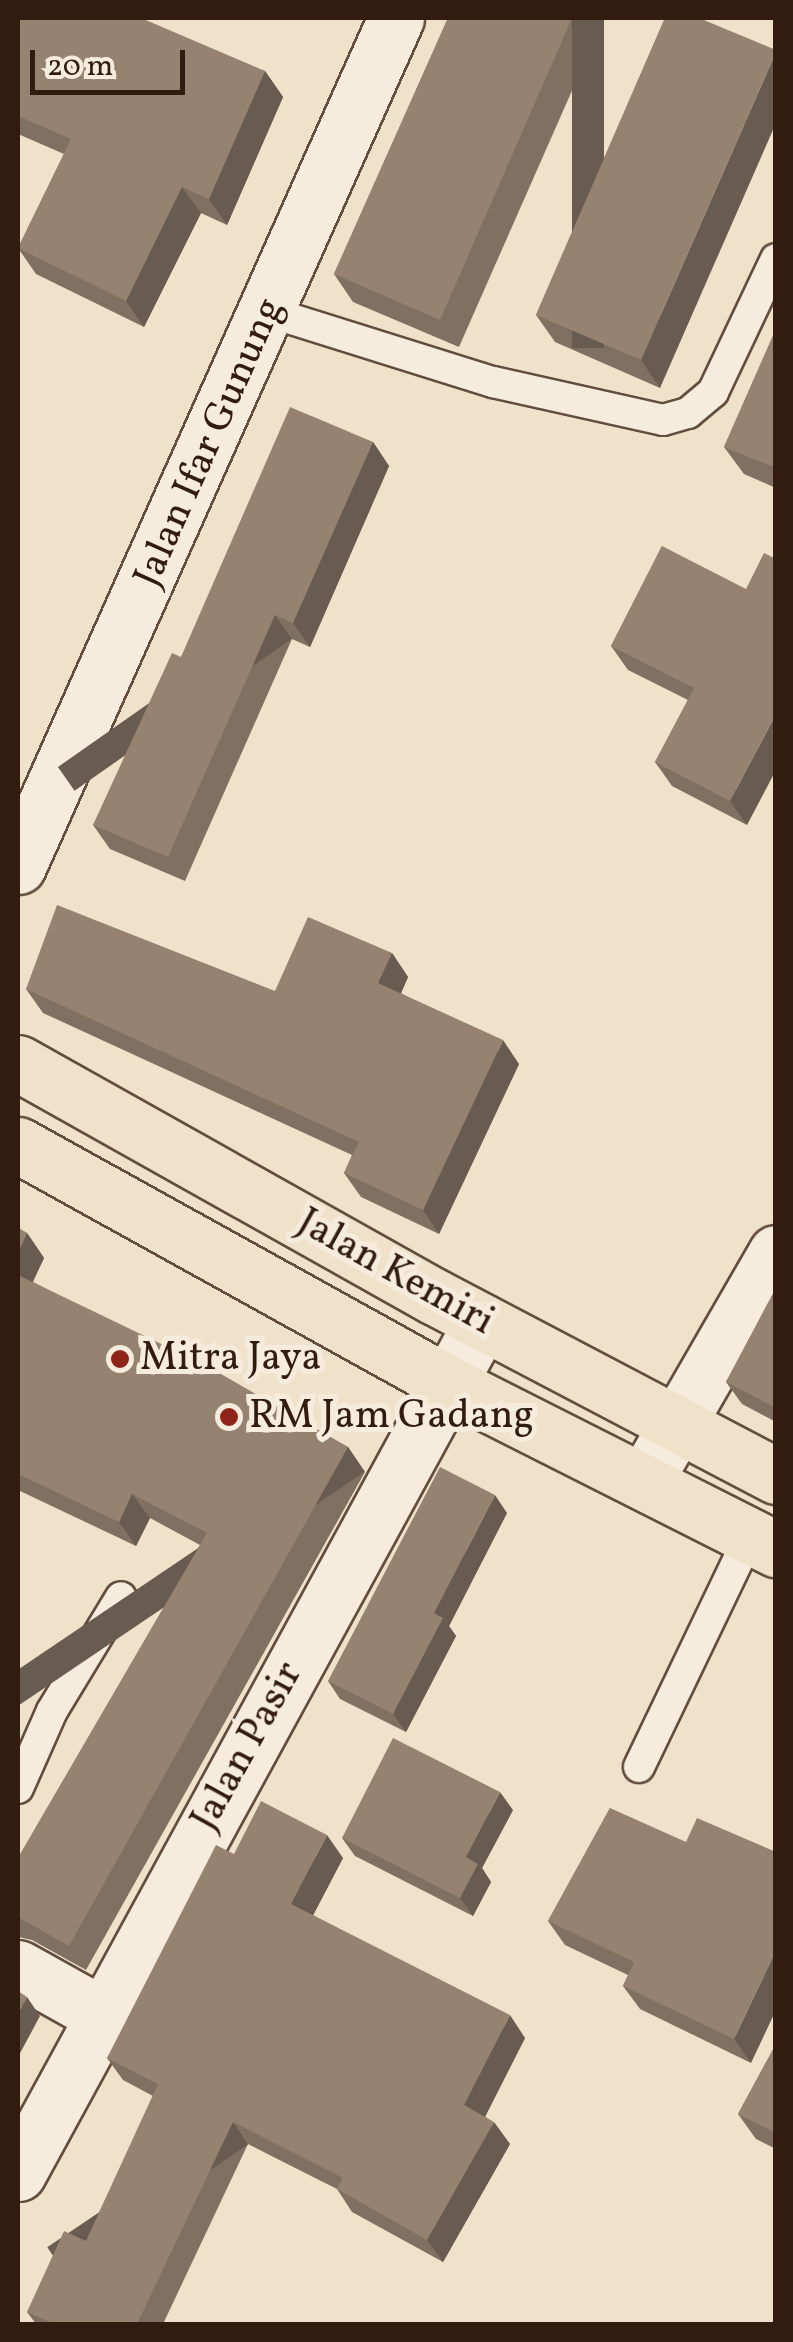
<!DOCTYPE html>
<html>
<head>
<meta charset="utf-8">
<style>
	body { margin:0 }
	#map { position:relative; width:793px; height:2342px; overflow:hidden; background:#f0e1ca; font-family:Vollkorn,serif }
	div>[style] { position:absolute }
	.roads { filter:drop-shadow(2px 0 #624d3e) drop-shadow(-2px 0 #624d3e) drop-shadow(0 2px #624d3e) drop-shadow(0 -2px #624d3e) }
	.service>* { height:30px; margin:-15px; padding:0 15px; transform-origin:15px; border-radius:15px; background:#f5ecdd }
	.minor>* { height:55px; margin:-27.5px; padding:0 27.5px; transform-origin:27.5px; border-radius:27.5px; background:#f5ecdd }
	.tertiary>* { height:55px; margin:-27.5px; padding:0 27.5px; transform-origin:27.5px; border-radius:27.5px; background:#f5ecdd }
	.trunk>* { height:55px; margin:-27.5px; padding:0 27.5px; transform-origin:27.5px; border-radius:27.5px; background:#f0e1ca }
	.wall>* { inset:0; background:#807061 }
	.shaded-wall>* { inset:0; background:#685b4f; transform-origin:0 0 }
	.building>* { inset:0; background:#958271 }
	.dots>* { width:28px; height:28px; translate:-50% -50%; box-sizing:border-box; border:5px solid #f5ecdd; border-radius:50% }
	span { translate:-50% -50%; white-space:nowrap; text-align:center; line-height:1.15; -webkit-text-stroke:10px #f5ecdd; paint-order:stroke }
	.street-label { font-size:40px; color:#321c10 }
	.poi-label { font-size:40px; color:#321c10 }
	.left { translate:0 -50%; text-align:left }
	.frame { position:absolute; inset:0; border:20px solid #321c10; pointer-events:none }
	.scale { position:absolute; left:30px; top:50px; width:155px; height:45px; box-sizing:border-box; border:5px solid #321c10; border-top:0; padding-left:12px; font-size:30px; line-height:35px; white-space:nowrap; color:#321c10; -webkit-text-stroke:8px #f5ecdd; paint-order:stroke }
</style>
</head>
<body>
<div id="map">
	<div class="roads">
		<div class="service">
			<i style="left:269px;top:312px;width:235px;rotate:17.4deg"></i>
			<i style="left:493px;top:382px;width:174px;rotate:12.6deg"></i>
			<i style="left:663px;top:420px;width:26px;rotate:-16deg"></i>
			<i style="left:688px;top:413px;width:33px;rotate:-40deg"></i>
			<i style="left:713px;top:392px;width:147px;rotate:-64.7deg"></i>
			<i style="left:639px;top:1767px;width:257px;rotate:-64.4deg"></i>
			<i style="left:18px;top:1788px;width:84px;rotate:-66.2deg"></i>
			<i style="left:52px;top:1711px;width:133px;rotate:-58.8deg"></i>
		</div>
		<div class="minor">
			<i style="left:645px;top:1480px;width:262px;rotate:-60deg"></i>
			<i style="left:18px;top:1968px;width:96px;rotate:29.2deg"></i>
			<i style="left:18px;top:2173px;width:969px;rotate:-61.4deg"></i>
		</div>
		<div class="tertiary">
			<i style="left:18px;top:866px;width:928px;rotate:-65.97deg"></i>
		</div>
		<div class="trunk">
			<i style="left:18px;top:1063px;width:478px;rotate:29.3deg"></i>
			<i style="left:435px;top:1297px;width:385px;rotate:27.7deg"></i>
			<i style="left:18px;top:1145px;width:491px;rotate:29deg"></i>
			<i style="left:447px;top:1383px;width:369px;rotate:26.8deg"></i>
		</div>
	</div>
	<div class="wall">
		<i style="clip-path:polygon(18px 18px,265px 71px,283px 97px,227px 225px,201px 213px,144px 327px,36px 274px,18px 248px,64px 154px,18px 134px)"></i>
		<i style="clip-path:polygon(448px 18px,604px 18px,459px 347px,353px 302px,334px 274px)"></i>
		<i style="clip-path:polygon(665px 18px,660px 388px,555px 342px,536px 315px)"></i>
		<i style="clip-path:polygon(776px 329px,776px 488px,744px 474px,724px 447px)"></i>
		<i style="clip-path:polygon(373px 442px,389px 466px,310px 647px,292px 639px,185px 881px,110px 849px,93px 825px,181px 657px)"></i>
		<i style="clip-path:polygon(662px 546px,747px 825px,672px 786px,655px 762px,688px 700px,628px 670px,611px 646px)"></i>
		<i style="clip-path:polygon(392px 953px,408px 977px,401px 993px,519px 1064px,439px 1234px,361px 1197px,344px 1173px,352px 1155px,43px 1013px,26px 989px,275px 991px)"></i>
		<i style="clip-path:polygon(18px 1228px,27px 1233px,44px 1258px,33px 1282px,348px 1447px,365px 1472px,86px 1970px,32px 1940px,18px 1937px,18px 1858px,200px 1545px,150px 1518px,136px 1546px,18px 1490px)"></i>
		<i style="clip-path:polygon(776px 1288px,776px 1422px,742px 1404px,726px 1382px)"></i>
		<i style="clip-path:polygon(507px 1513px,449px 1626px,456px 1636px,406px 1732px,340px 1699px,328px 1681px)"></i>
		<i style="clip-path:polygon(610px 1808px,751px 2063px,640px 2009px,623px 1986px,628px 1975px,565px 1945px,548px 1921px)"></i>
		<i style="clip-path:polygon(513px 1810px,482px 1868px,491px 1882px,473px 1916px,355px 1856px,342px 1838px)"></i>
		<i style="clip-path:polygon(234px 1854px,343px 1858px,313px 1915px,525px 2038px,485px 2116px,510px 2144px,443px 2262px,352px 2212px,337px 2189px,248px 2144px,163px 2324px,36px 2324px,27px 2312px,86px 2241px,153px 2096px,123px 2080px,107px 2058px)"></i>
		<i style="clip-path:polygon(776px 2044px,776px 2149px,756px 2139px,738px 2114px)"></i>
	</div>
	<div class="shaded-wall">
		<i style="left:572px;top:18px;width:32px;height:330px"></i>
		<i style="clip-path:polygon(776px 52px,776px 123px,660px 388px,641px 360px)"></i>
		<i style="clip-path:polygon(265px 71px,283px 97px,227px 225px,209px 199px)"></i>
		<i style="clip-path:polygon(182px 187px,201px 213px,144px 327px,126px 301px)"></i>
		<i style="clip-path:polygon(373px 442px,389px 466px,310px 647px,293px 623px)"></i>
		<i style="left:275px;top:615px;width:29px;height:265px;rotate:55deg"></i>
		<i style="clip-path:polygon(776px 714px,776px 770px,747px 825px,730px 801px)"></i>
		<i style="clip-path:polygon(392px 953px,408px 977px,395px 1007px,378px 983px)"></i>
		<i style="clip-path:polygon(503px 1040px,519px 1064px,439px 1234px,423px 1210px)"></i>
		<i style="clip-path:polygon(27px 1233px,44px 1258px,26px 1295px,18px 1283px,18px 1253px)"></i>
		<i style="left:348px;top:1447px;width:30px;height:572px;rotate:56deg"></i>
		<i style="clip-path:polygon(132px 1494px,150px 1518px,136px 1546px,119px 1522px)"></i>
		<i style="clip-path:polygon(495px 1495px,507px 1513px,449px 1626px,456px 1636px,406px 1732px,393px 1714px,434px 1613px)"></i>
		<i style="clip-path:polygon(500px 1792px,513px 1810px,482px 1868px,491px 1882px,473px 1916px,460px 1898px,466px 1857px)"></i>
		<i style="clip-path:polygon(327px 1835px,343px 1858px,307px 1927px,291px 1904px)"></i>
		<i style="clip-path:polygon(776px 1950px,776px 2010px,751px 2063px,734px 2039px)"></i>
		<i style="clip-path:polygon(27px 1997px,40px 2016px,18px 2057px,18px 2013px)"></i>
		<i style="clip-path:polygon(510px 2015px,525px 2038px,480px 2127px,464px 2105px)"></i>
		<i style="left:233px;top:2122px;width:27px;height:224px;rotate:56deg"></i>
		<i style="clip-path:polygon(494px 2122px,510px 2144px,443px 2262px,427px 2240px)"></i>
	</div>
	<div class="building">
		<i style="clip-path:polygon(18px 18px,141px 18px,265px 71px,209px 199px,182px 187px,126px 301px,18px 248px,71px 139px,18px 116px)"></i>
		<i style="clip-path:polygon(448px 18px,572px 18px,440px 320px,334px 274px)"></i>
		<i style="clip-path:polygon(665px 18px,699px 18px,776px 50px,776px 52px,641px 360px,536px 315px)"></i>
		<i style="clip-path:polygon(776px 329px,776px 468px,724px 447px)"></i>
		<i style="clip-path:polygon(290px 407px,373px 442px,293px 623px,275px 615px,168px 857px,93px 825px,172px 653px,181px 657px)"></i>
		<i style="clip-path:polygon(662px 546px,746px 589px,764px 553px,776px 559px,776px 714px,730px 801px,655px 762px,694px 688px,611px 646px)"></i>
		<i style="clip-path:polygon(57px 905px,275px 991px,308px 917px,392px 953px,378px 983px,503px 1040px,423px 1210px,344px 1173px,359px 1142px,26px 989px)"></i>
		<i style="clip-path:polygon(18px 1228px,27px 1233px,18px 1253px)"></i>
		<i style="clip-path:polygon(18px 1275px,207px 1366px,348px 1447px,69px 1946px,18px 1917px,18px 1858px,207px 1533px,132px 1494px,119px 1522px,18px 1474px)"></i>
		<i style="clip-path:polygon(776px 1288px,776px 1408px,726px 1382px)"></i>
		<i style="clip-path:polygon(440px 1467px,495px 1495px,434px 1613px,443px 1618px,393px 1714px,328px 1681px)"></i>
		<i style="clip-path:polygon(393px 1738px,500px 1792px,466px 1857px,478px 1864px,460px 1898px,342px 1838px)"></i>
		<i style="clip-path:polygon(261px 1801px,327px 1835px,291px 1904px,510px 2015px,464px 2105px,494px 2122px,427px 2240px,337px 2189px,343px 2178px,233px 2122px,137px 2324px,54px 2324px,27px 2312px,64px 2231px,86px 2241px,158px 2084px,107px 2058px,216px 1845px,234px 1854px)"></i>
		<i style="clip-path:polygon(610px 1808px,686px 1842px,697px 1818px,776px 1852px,776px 1881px,773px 1884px,776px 1885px,776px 1950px,734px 2039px,623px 1986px,634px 1962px,548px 1921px)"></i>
		<i style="clip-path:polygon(18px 1991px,27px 1997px,18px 2013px)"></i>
		<i style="clip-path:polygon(776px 2044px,776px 2133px,738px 2114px)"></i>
	</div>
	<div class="dots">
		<i style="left:120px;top:1359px;background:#8f2418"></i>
		<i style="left:229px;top:1417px;background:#8f2418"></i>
	</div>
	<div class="street-label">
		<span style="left:210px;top:443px;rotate:-66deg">Jalan Ifar Gunung</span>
		<span style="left:395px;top:1273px;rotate:29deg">Jalan Kemiri</span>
		<span style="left:248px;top:1747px;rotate:-61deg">Jalan Pasir</span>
	</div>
	<div class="poi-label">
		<span class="left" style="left:140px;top:1359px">Mitra Jaya</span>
		<span class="left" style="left:249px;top:1417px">RM Jam Gadang</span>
	</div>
	<div class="frame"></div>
	<div class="scale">20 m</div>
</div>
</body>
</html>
